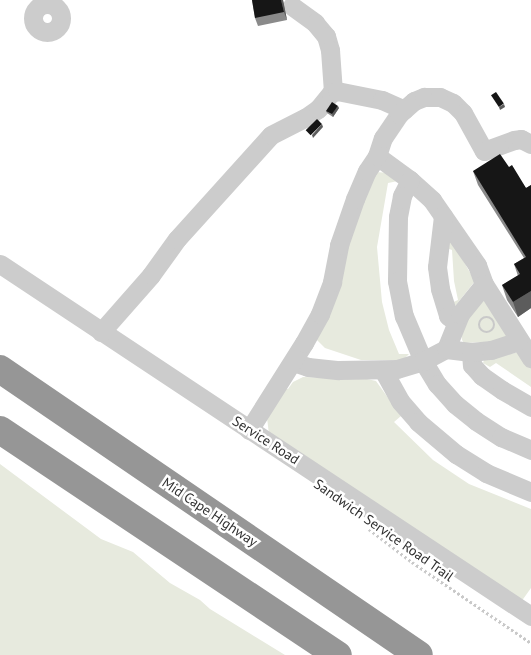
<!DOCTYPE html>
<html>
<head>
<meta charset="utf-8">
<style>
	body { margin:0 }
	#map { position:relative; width:531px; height:655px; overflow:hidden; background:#fff; font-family:"PT Sans",sans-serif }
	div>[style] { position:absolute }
	.green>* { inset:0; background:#e7eade }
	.path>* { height:2.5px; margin-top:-1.25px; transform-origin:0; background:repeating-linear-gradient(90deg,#c9c9c9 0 2.5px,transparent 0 5px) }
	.path>.ring { margin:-1.25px; padding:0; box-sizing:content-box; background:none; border:2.5px solid #c9c9c9; border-radius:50% }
	.minor>* { height:19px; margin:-9.5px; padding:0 9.5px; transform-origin:9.5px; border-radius:9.5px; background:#ccc }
	.minor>.ring { margin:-9.5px; padding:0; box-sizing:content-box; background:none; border:19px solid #ccc; border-radius:50% }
	.highway>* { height:28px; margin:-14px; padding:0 14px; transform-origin:14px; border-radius:14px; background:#969696 }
	.wall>* { inset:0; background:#8a8a8a }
	.shaded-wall>* { inset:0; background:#5c5c5c }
	.building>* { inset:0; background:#161616; transform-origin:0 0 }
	span { translate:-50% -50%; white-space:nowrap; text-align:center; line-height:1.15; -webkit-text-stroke:5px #fff; paint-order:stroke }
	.street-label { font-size:14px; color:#2f2f2f }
</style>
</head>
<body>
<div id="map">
	<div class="green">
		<i style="clip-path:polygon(376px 172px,389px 173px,398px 181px,388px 183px,377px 247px,382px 302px,389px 330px,399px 354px,409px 354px,403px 360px,361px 360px,325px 348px,316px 339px,350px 234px)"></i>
		<i style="clip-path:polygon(451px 240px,475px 281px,452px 310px,449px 304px,458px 300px,454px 281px,452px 250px,444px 247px)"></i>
		<i style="clip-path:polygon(482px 298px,508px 331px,506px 341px,464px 343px,462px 340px,461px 329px)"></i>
		<i style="clip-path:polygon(519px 352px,531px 368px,531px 387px,496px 363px,490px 367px,483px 363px,484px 360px)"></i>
		<i style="clip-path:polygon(303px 377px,367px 379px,376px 381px,401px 416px,394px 422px,433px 460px,469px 484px,531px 509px,531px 588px,521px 602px,269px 434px,267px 418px,284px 388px,288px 389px,293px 382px)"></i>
		<i style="clip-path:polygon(0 464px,101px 539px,133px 552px,170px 583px,200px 600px,210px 609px,285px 655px,0 655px)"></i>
	</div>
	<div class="path">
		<i class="ring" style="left:479px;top:317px;width:13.5px;height:13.5px"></i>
		<i style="left:369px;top:529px;width:54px;rotate:37.5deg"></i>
		<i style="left:412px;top:562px;width:144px;rotate:34.2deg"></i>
	</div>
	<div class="minor">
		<i class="ring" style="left:33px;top:4px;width:9px;height:9px"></i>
		<i style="left:292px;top:6px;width:29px;rotate:36deg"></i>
		<i style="left:315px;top:23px;width:17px;rotate:50deg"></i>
		<i style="left:326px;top:36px;width:15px;rotate:74deg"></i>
		<i style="left:330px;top:50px;width:42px;rotate:85.9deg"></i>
		<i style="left:377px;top:156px;width:41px;rotate:36deg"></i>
		<i style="left:410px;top:180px;width:30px;rotate:42deg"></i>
		<i style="left:432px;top:200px;width:79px;rotate:55.3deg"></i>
		<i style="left:477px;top:265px;width:20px;rotate:70deg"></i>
		<i style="left:484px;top:284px;width:88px;rotate:57.6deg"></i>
		<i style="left:410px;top:180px;width:18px;rotate:117deg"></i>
		<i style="left:402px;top:196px;width:21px;rotate:101deg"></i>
		<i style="left:398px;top:217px;width:64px;rotate:90.9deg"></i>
		<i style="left:397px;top:281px;width:36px;rotate:79deg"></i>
		<i style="left:404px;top:316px;width:49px;rotate:67.1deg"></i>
		<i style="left:423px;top:361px;width:27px;rotate:59deg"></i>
		<i style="left:437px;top:384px;width:27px;rotate:48deg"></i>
		<i style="left:455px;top:404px;width:27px;rotate:39deg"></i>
		<i style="left:476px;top:421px;width:30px;rotate:33deg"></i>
		<i style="left:501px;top:437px;width:33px;rotate:23deg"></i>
		<i style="left:443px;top:216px;width:51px;rotate:96.7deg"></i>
		<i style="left:437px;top:267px;width:22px;rotate:82deg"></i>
		<i style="left:440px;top:289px;width:28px;rotate:73deg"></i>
		<i style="left:448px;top:316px;width:10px;rotate:37deg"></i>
		<i style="left:0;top:264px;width:637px;rotate:33.54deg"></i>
		<i style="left:101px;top:332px;width:76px;rotate:-48.7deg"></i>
		<i style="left:151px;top:275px;width:44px;rotate:-54.2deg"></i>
		<i style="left:177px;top:239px;width:140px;rotate:-47.9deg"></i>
		<i style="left:271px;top:135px;width:38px;rotate:-27deg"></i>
		<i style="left:305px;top:118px;width:16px;rotate:-35deg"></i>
		<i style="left:318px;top:109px;width:21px;rotate:-51deg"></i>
		<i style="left:331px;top:93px;width:6px;rotate:-18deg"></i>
		<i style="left:337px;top:91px;width:46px;rotate:11.3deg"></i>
		<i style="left:382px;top:100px;width:24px;rotate:24deg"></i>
		<i style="left:446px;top:349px;width:38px;rotate:-68deg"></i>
		<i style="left:460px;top:314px;width:38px;rotate:-51deg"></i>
		<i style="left:471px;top:352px;width:13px;rotate:86deg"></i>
		<i style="left:472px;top:365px;width:15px;rotate:48deg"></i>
		<i style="left:482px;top:376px;width:24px;rotate:35deg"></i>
		<i style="left:502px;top:390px;width:34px;rotate:30deg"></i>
		<i style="left:293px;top:362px;width:16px;rotate:18deg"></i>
		<i style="left:308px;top:367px;width:31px;rotate:6deg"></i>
		<i style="left:339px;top:370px;width:58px;rotate:-1deg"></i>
		<i style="left:397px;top:369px;width:27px;rotate:-17deg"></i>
		<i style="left:423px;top:361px;width:26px;rotate:-28deg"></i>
		<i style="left:446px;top:349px;width:25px;rotate:7deg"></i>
		<i style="left:471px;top:352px;width:20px;rotate:-6deg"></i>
		<i style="left:491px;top:350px;width:28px;rotate:-18deg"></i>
		<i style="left:383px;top:370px;width:35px;rotate:61deg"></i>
		<i style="left:400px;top:401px;width:28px;rotate:49deg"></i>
		<i style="left:418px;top:422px;width:50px;rotate:40.1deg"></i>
		<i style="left:456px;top:454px;width:36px;rotate:32deg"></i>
		<i style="left:486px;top:473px;width:49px;rotate:22.9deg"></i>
		<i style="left:249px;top:430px;width:103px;rotate:-57.7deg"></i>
		<i style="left:304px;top:343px;width:33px;rotate:-61deg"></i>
		<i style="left:320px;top:314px;width:34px;rotate:-69deg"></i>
		<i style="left:332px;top:282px;width:38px;rotate:-79deg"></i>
		<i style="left:339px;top:245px;width:49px;rotate:-70.8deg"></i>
		<i style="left:355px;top:199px;width:30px;rotate:-67deg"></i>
		<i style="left:367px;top:171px;width:18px;rotate:-56deg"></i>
		<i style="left:377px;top:156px;width:19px;rotate:-72deg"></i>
		<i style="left:383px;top:138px;width:29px;rotate:-56deg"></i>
		<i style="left:399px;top:114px;width:20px;rotate:-41deg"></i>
		<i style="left:414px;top:101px;width:11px;rotate:-22deg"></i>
		<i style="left:424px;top:97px;width:16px"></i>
		<i style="left:440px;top:97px;width:14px;rotate:25deg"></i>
		<i style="left:453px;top:103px;width:14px;rotate:45deg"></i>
		<i style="left:463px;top:113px;width:43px;rotate:61.1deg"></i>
		<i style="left:484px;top:151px;width:32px;rotate:-20deg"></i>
		<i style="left:514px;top:140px;width:7px;rotate:-8deg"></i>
		<i style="left:521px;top:139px;width:11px;rotate:27deg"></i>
	</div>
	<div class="highway">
		<i style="left:0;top:369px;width:507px;rotate:34.32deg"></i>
		<i style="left:0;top:430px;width:406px;rotate:33.7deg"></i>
	</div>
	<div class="wall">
		<i style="clip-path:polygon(252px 0,283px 0,287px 20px,258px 26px,255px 18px)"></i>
		<i style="clip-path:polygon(339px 108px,333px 117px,327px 113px,326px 111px)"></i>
		<i style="clip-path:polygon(509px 167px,526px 188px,531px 185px,531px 308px,518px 317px,507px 300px,502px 285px,518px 276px,514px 264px,524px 258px,478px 185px,473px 171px)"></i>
	</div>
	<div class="shaded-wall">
		<i style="clip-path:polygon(281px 0,283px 0,287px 20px,284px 12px)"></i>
		<i style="clip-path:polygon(504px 104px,505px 107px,500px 110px,499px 107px)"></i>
		<i style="clip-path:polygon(338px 106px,339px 108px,333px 117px,332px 114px)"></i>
		<i style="clip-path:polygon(322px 124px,323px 127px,313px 138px,312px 135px)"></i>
		<i style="clip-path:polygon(531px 291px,531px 308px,518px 317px,513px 302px)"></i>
	</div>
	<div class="building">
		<i style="clip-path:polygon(252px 0,281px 0,284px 12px,255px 18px)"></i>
		<i style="left:496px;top:92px;width:14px;height:6px;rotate:56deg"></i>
		<i style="clip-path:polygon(332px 102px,338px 106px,332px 114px,326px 111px)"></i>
		<i style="left:317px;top:119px;width:7px;height:16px;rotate:45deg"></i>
		<i style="clip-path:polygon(500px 154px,509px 167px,512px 165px,526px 188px,531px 185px,531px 292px,531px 291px,513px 302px,502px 285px,520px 274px,514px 264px,526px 257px,473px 171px)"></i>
	</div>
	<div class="street-label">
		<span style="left:266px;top:440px;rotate:33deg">Service Road</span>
		<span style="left:210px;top:512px;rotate:34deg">Mid Cape Highway</span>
		<span style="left:384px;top:530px;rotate:35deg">Sandwich Service Road Trail</span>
	</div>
</div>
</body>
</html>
